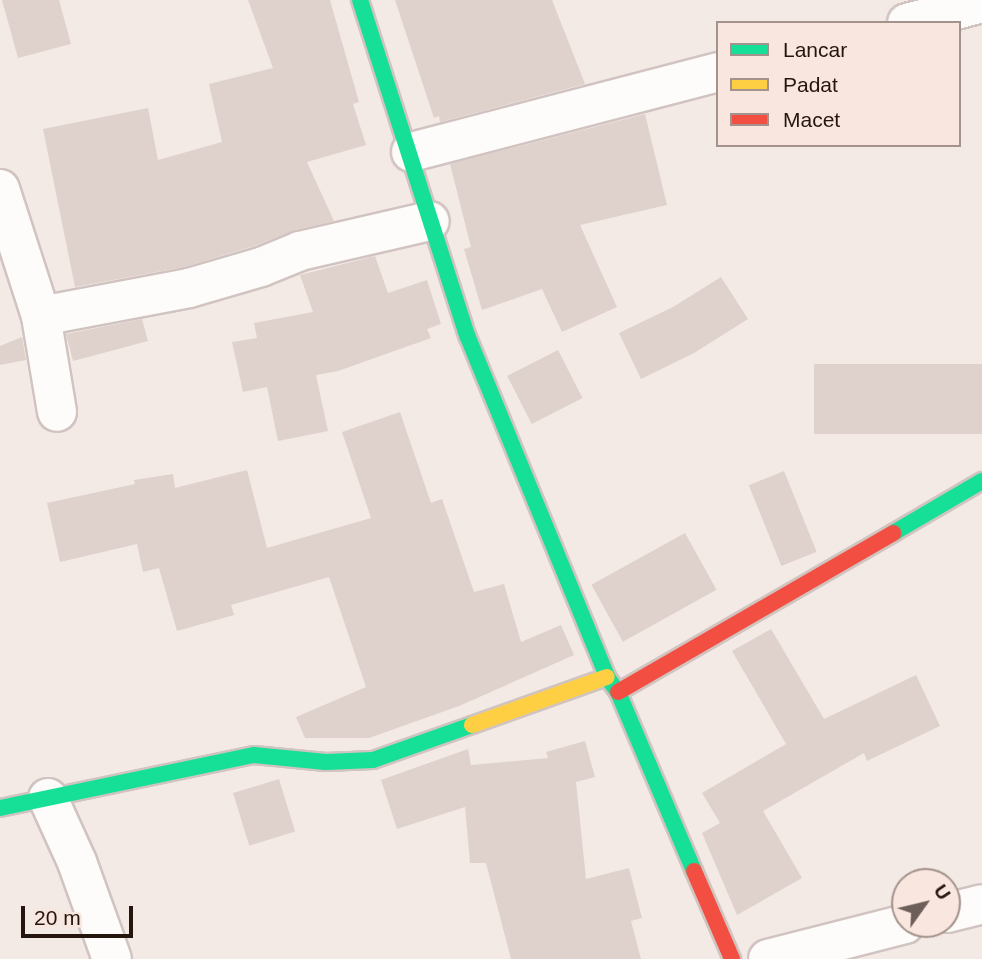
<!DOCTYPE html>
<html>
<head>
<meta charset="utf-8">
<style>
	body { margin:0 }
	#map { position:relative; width:982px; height:959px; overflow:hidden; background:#f3e9e5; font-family:Helvetica,sans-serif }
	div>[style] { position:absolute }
	.building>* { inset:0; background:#dfd2cd; transform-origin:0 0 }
	.roads { filter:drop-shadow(2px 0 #d1c4c0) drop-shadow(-2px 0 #d1c4c0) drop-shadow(0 2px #d1c4c0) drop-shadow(0 -2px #d1c4c0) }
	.street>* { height:38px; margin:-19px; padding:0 19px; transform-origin:19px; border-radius:19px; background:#fdfcfb }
	.fast>* { height:16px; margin:-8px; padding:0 8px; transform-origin:8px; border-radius:8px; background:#16e098 }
	.slow>* { height:16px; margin:-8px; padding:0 8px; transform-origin:8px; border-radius:8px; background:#ffcf43 }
	.jam>* { height:16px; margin:-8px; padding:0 8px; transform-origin:8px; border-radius:8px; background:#f24e42 }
	span { translate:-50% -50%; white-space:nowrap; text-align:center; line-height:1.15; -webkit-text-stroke:6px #f9e6df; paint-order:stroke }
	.legend { position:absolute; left:716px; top:21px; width:245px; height:126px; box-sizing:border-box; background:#f9e6df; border:2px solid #a4928c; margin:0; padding:9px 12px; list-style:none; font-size:21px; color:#24150f }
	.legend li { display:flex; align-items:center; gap:14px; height:35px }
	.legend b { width:35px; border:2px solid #a4928c }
	.north { position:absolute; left:891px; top:868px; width:70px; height:70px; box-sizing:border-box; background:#f9e6df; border:2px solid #a4928c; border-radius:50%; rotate:56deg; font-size:19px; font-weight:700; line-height:28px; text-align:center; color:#24150f }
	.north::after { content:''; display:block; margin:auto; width:24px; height:32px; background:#6c5f5a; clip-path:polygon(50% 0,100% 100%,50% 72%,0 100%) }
	.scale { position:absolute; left:21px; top:906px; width:112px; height:32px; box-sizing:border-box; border:4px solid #24150f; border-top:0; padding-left:9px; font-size:21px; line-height:24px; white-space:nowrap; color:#24150f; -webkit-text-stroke:5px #f9e6df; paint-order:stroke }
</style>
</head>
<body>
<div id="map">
	<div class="building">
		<i style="clip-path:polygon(2px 0,59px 0,71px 44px,18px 58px)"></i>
		<i style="clip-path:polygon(248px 0,330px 0,359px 102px,353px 104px,366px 145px,307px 162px,334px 221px,295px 230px,254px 246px,184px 267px,75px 287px,43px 129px,148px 108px,158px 160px,222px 142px,209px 84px,273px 68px)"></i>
		<i style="clip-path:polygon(395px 0,552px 0,585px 84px,440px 122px,439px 116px,434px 118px)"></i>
		<i style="clip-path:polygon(645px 114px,667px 205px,580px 225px,617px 307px,562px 332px,542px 289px,482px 310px,464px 249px,471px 247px,450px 164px)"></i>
		<i style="clip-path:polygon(375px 256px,388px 293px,427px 280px,441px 324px,427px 329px,431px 338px,338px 371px,316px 375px,328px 431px,278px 441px,267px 387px,243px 392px,232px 342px,257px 338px,254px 323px,313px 312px,300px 275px)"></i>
		<i style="clip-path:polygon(721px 277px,748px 319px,694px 353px,641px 379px,619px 333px,673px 307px)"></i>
		<i style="clip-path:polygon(142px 319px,148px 341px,73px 361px,66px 334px)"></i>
		<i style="clip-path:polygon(22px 337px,26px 360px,0 365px,0 346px)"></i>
		<i style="left:558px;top:350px;width:54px;height:57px;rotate:63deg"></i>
		<i style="left:982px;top:364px;width:70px;height:168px;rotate:90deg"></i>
		<i style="clip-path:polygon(400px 412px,431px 503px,442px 499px,474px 592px,504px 584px,521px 642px,561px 625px,574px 655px,459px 706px,369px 738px,305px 738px,296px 717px,366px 687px,329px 577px,231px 605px,234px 615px,177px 631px,159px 568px,143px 572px,137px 544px,60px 562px,47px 503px,135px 484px,134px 480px,173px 474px,175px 488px,247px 470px,267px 548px,371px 518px,342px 432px)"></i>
		<i style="left:784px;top:471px;width:87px;height:38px;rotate:68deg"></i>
		<i style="left:685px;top:533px;width:65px;height:107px;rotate:61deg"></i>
		<i style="clip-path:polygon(771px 629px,824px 719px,916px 675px,940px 726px,867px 761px,864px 753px,763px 811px,802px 878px,737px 915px,702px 833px,720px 823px,702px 793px,786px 744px,732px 651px)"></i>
		<i style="clip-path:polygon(585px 741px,595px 777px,576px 782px,586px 879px,629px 868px,642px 918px,631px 921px,641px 959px,511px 959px,486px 863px,470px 863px,465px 807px,397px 829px,381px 780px,468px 749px,471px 765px,548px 758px,546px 752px)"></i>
		<i style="left:279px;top:779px;width:55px;height:48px;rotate:73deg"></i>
	</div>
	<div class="roads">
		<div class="street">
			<i style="left:907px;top:23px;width:78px;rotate:-14.9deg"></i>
			<i style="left:411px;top:152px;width:317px;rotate:-14.6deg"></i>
			<i style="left:0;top:189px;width:133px;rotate:72.1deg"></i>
			<i style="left:41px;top:316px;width:97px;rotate:80.5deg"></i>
			<i style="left:41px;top:316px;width:151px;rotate:-10.7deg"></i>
			<i style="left:189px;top:288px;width:75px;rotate:-16.3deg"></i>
			<i style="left:261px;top:267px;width:42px;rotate:-22.3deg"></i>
			<i style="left:300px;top:251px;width:133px;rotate:-13deg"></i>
			<i style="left:48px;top:798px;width:70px;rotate:65.6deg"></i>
			<i style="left:77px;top:862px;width:103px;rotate:70.2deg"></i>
			<i style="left:947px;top:913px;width:36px;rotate:-14deg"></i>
			<i style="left:768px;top:959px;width:141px;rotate:-14.3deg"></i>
		</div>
		<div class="fast">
			<i style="left:360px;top:0;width:352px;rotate:72.3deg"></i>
			<i style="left:467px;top:335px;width:370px;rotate:67.7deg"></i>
			<i style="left:607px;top:677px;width:19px;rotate:54deg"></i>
			<i style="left:618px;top:692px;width:194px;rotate:67deg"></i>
			<i style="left:893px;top:533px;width:103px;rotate:-30.3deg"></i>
			<i style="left:0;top:808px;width:259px;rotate:-11.8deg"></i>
			<i style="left:254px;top:755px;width:72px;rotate:5.6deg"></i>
			<i style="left:326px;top:762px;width:47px;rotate:-2.4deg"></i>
			<i style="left:373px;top:760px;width:105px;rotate:-19.5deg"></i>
		</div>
		<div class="slow">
			<i style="left:472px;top:725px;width:143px;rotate:-19.6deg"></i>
		</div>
		<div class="jam">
			<i style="left:618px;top:692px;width:318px;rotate:-30deg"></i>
			<i style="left:694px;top:871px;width:96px;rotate:66.6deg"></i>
		</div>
	</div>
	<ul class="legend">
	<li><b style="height:9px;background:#16e098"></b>Lancar</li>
	<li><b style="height:9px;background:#ffcf43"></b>Padat</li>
	<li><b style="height:9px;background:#f24e42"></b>Macet</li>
	</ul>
	<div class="north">U</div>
	<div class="scale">20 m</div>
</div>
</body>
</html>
